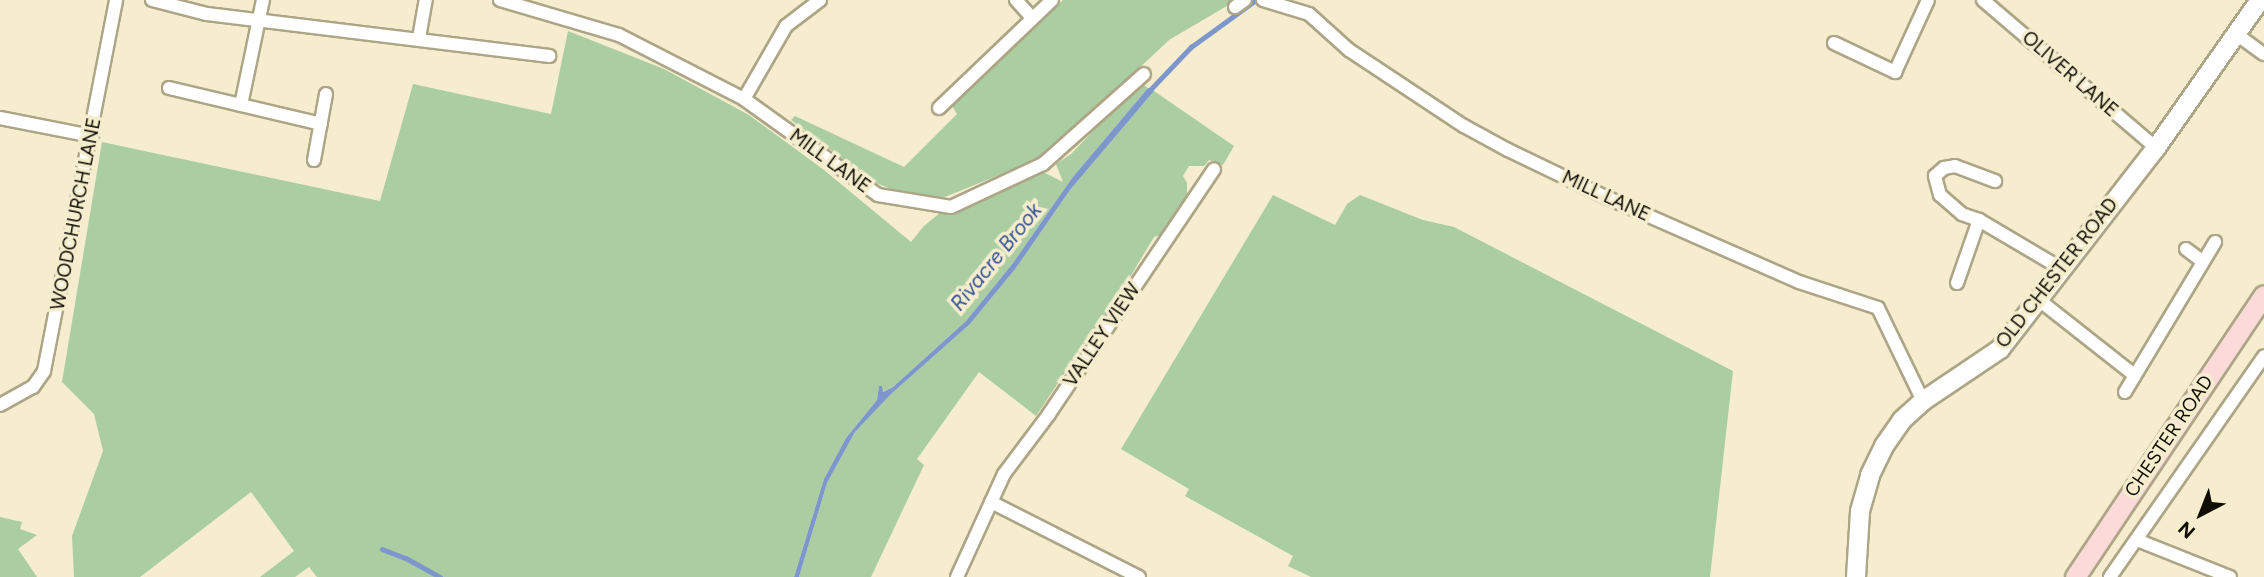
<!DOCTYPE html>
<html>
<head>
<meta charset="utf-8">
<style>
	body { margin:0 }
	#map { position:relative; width:2264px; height:577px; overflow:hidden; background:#f5edcd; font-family:Figtree,sans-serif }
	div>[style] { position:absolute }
	.green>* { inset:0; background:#aacda2 }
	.water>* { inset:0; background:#7d97cd }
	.stream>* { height:4.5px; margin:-2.25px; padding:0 2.25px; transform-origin:2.25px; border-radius:2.25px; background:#7d97cd }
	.roads { filter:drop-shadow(2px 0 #aca586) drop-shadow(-2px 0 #aca586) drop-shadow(0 2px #aca586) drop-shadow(0 -2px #aca586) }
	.street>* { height:12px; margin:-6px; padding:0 6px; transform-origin:6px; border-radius:6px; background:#fff }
	.secondary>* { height:18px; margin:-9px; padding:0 9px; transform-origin:9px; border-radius:9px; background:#fff }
	.primary>* { height:19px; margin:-9.5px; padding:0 9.5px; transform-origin:9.5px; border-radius:9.5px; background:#fddada }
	span { translate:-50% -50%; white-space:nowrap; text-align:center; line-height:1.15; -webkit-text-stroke:7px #f5edcd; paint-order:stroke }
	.street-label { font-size:19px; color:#100d04 }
	.water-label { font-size:21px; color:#345295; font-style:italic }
	.north { position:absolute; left:2166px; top:479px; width:70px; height:70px; -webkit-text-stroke:5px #f5edcd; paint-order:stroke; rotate:222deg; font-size:19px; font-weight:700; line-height:28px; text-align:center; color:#100d04 }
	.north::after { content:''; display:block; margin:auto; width:24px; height:32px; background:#100d04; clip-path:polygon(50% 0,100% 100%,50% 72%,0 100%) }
</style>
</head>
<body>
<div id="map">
	<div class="green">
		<i style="clip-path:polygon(1063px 0,1237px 0,1169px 40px,1046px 156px,940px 199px,920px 201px,874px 182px,791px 120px,795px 116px,904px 167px,957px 114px,952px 106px,956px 98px)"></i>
		<i style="clip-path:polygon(568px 31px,664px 69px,749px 115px,824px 170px,911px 242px,924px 226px,941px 212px,1001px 185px,1043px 172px,1063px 182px,1056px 164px,1071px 154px,1140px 82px,1148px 88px,1072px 178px,1013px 263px,966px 321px,893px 387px,882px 392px,879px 386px,877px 400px,846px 438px,824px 479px,794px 577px,317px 577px,309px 567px,295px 577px,260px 577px,294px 551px,251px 492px,140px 577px,74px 577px,72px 536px,103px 451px,94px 414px,62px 382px,102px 142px,380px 201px,413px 84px,551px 114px)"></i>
		<i style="clip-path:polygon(1154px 91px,1234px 146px,1223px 165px,1209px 160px,1204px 166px,1189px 166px,1183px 176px,1187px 183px,1187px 194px,1161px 235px,1154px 237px,1091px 342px,1084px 344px,1036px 416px,979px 372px,917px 459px,924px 465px,871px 577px,799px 577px,827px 483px,855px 432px,891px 394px,970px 324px,1016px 268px,1070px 190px)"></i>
		<i style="clip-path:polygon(1273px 195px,1335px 225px,1347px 204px,1360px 195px,1423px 220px,1454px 227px,1733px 371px,1710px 577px,1311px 577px,1288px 566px,1293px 556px,1185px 496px,1189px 489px,1121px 449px)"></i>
		<i style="clip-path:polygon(0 517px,22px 522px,20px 529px,37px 535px,18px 549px,37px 577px,0 577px)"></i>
	</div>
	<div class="water">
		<i style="clip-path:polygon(1148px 88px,1154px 91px,1070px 190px,1016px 268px,970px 324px,891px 394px,855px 432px,827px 483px,799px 577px,794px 577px,824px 479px,846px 438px,877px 400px,879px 386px,882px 386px,883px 392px,893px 387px,966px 321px,1013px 263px,1072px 178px)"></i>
	</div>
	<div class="stream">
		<i style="left:1147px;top:93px;width:64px;rotate:-46.3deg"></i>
		<i style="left:1191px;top:47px;width:80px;rotate:-35.9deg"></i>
		<i style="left:382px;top:549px;width:26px;rotate:21deg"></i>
		<i style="left:406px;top:558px;width:39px;rotate:29deg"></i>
	</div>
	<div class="roads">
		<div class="street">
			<i style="left:152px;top:0;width:57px;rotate:14.3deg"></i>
			<i style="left:207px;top:14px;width:345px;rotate:7deg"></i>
			<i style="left:500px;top:0;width:124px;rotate:16.4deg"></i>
			<i style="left:619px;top:35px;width:140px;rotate:27.1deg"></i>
			<i style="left:744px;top:99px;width:165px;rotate:35.6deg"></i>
			<i style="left:878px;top:195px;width:74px;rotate:9.3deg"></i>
			<i style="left:951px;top:207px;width:102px;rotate:-25.1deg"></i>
			<i style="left:1043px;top:164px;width:135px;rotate:-41.7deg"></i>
			<i style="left:1016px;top:0;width:25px;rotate:48deg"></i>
			<i style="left:1263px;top:0;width:48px;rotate:16.9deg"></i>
			<i style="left:1309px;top:14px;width:54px;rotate:42deg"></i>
			<i style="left:1349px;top:50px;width:138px;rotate:33.5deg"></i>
			<i style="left:1464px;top:126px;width:50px;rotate:28.6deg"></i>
			<i style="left:1508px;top:150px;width:113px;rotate:25.7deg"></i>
			<i style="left:1610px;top:199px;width:206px;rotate:23.7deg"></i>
			<i style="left:1799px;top:282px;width:83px;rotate:18.2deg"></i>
			<i style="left:1878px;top:308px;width:103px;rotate:64.2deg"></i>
			<i style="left:1983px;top:0;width:228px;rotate:40.5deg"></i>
			<i style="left:1235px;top:7px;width:12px;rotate:-35deg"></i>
			<i style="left:2236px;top:34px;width:34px;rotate:36deg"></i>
			<i style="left:419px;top:38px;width:39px;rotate:-80deg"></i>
			<i style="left:1834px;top:43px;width:68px;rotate:25.4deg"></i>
			<i style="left:1895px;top:72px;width:79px;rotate:-65.4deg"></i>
			<i style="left:169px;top:88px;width:156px;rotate:13.3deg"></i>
			<i style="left:744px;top:99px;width:84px;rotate:-60.1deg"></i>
			<i style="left:786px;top:26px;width:43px;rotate:-37.4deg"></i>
			<i style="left:241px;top:105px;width:107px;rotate:-78.2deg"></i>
			<i style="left:939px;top:108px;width:156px;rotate:-43.7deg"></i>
			<i style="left:0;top:118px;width:94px;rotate:11.1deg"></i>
			<i style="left:314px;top:160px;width:67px;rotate:-79.7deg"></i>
			<i style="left:1979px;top:220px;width:96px;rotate:30.6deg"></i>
			<i style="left:2186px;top:249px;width:21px;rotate:37deg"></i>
			<i style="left:1957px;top:283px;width:67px;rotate:-70.8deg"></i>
			<i style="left:1979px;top:220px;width:18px;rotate:-161deg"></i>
			<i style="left:1962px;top:214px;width:29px;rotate:-139deg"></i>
			<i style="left:1940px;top:195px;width:20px;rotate:-105deg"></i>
			<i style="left:1935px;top:176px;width:12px;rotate:-42deg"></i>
			<i style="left:1944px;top:168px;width:11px;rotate:-10deg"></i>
			<i style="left:1955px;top:166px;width:43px;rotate:20.6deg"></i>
			<i style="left:2039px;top:300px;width:120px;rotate:38.2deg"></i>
			<i style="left:2125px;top:392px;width:175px;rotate:-59deg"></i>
			<i style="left:0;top:405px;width:38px;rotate:-29deg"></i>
			<i style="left:33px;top:387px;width:19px;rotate:-55deg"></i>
			<i style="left:44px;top:371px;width:378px;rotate:-79deg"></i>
			<i style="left:991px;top:502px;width:166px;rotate:26.9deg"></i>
			<i style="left:2137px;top:540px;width:100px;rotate:21.7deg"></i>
			<i style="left:957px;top:577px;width:113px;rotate:-65.5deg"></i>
			<i style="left:1004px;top:474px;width:75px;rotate:-53.1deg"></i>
			<i style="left:1049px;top:414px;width:295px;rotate:-56deg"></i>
			<i style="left:2110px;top:577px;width:269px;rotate:-55.1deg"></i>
		</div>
		<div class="secondary">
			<i style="left:1856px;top:577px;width:66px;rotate:-86.5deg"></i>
			<i style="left:1860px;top:511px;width:37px;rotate:-74deg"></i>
			<i style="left:1870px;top:475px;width:32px;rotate:-64deg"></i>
			<i style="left:1884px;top:446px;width:32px;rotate:-55deg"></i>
			<i style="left:1902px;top:420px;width:28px;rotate:-42deg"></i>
			<i style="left:1923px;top:401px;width:93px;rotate:-34deg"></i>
			<i style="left:2000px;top:349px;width:254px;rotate:-52.2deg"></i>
			<i style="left:2156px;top:148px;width:181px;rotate:-54.9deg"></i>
		</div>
		<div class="primary">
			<i style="left:2075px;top:577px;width:339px;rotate:-56.2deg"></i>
		</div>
	</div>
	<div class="street-label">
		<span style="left:2070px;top:74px;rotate:41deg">OLIVER LANE</span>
		<span style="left:830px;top:161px;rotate:36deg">MILL LANE</span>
		<span style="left:1606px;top:196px;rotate:25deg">MILL LANE</span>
		<span style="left:76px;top:214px;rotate:-79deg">WOODCHURCH LANE</span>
		<span style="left:2057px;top:273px;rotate:-52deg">OLD CHESTER ROAD</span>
		<span style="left:1102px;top:335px;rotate:-56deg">VALLEY VIEW</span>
		<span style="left:2169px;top:436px;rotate:-56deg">CHESTER ROAD</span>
	</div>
	<div class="water-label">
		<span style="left:996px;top:257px;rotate:-51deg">Rivacre Brook</span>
	</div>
	<div class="north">N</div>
</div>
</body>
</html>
